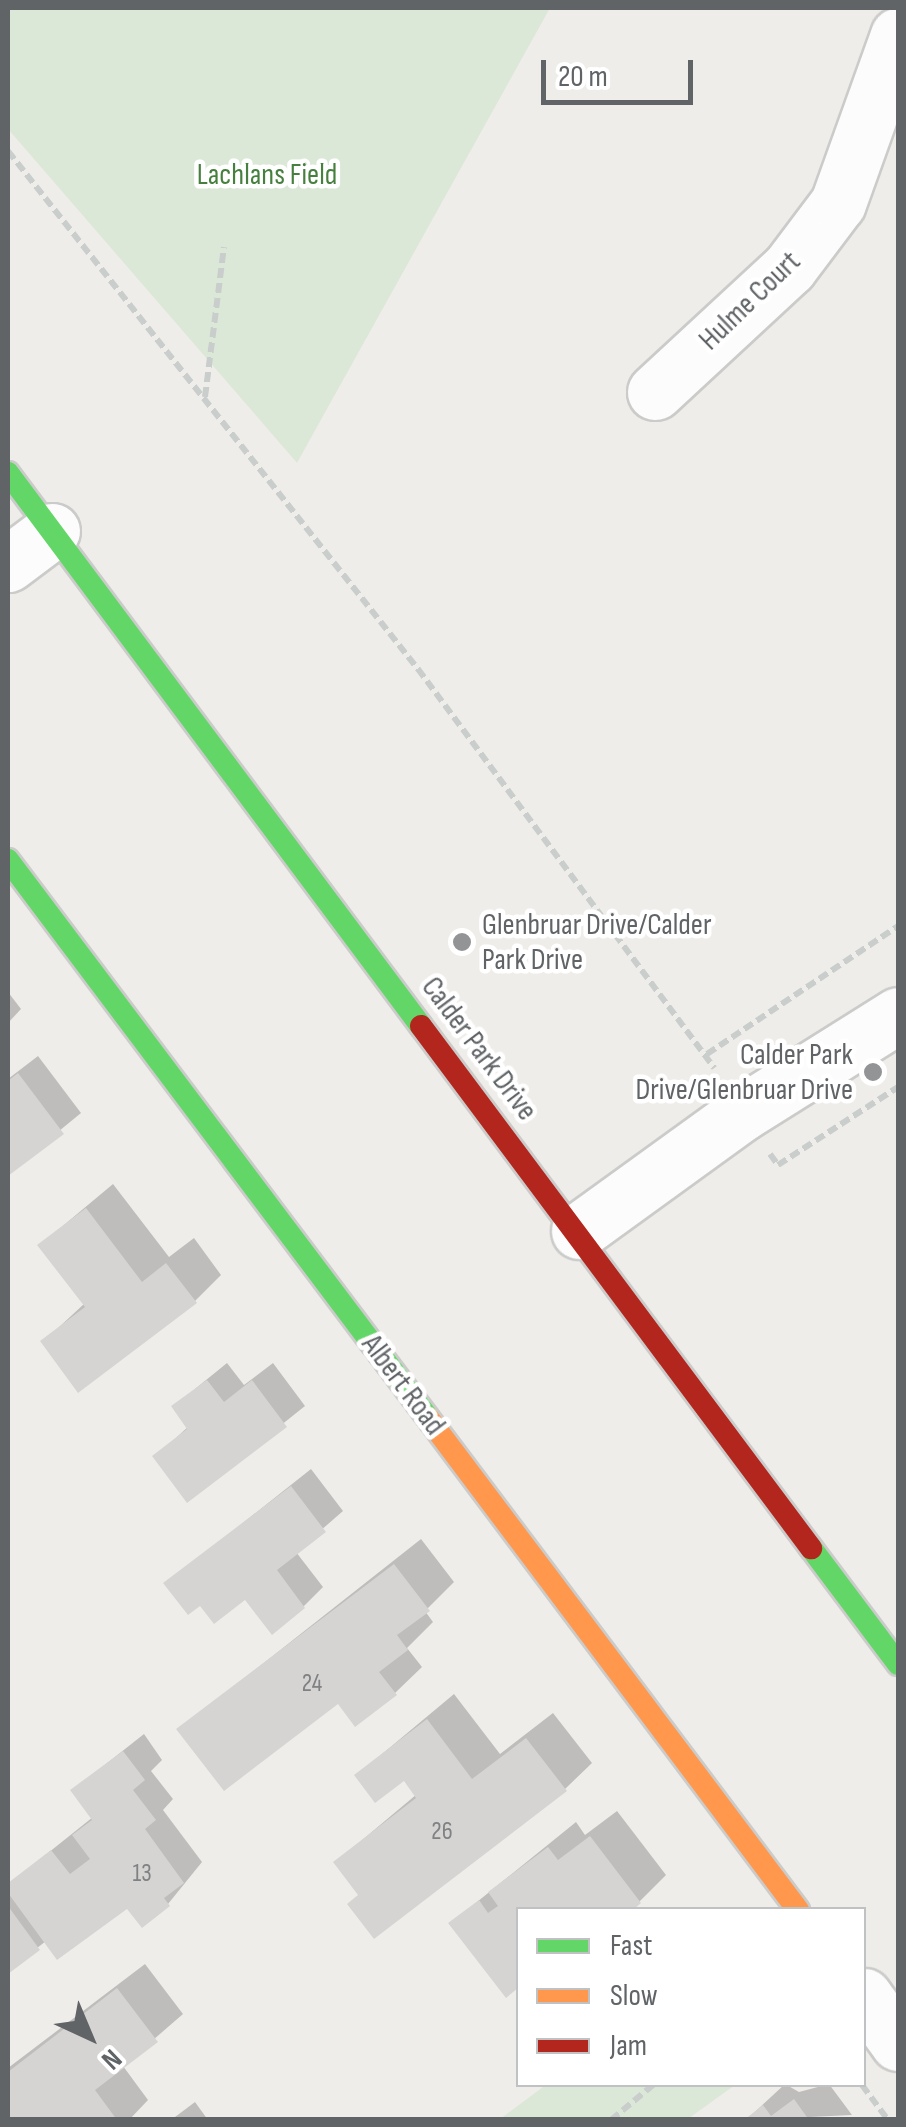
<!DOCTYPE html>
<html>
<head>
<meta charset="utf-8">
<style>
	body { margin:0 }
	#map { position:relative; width:906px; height:2127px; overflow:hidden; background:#efedea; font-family:"Sofia Sans Condensed",sans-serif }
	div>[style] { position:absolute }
	.green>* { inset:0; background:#dce8d7 }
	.shadow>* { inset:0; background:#0003 }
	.building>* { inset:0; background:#d6d4d3 }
	.path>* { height:6px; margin-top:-3px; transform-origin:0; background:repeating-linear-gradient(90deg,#c9cdcb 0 10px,transparent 0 15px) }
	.roads { filter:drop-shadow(2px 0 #cbcbca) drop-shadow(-2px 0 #cbcbca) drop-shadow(0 2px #cbcbca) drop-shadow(0 -2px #cbcbca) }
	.street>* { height:55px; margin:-27.5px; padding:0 27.5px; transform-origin:27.5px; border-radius:27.5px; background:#fdfcfc }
	.fast>* { height:22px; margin:-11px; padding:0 11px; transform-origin:11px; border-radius:11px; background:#63d668 }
	.slow>* { height:22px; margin:-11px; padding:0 11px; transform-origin:11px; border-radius:11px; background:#ff974d }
	.jam>* { height:22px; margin:-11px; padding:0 11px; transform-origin:11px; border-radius:11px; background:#b3261e }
	.dots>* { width:28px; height:28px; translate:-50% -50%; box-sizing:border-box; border:5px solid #fff; border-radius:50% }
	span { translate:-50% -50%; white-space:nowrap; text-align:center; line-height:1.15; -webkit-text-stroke:9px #fff; paint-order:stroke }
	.number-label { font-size:25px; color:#7f8183 }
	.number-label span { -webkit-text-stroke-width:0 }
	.park-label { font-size:30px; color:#467f3e }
	.street-label { font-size:30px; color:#606467 }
	.poi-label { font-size:30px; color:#606467 }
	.left { translate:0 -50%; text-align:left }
	.right { translate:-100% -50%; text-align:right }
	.frame { position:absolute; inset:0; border:10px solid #606467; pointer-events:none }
	.legend { position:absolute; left:516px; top:1907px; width:350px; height:180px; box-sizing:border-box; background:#fff; border:2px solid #bfc1c2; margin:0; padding:12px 18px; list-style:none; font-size:30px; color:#606467 }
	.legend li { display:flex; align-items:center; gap:20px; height:50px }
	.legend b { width:50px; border:2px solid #bfc1c2 }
	.north { position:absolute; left:40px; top:1987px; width:100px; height:100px; -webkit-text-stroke:8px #fff; paint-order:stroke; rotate:136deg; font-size:28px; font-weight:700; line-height:40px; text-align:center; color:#606467 }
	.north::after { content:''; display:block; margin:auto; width:35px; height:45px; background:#606467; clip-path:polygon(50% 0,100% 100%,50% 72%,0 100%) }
	.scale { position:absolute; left:541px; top:60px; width:152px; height:45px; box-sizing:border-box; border:5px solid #606467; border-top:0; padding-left:12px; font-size:30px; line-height:35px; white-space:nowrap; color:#606467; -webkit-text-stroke:8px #fff; paint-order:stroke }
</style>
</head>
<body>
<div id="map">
	<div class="green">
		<i style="clip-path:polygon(8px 8px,550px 8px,297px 463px,8px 129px)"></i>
		<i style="clip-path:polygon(547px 2084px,735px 2084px,735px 2085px,688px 2119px,500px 2119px)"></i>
	</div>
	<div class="shadow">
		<i style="clip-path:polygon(8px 992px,21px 1009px,8px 1023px)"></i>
		<i style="clip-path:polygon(38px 1056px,81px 1113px,8px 1173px,8px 1079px)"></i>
		<i style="clip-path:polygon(113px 1184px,169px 1257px,194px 1238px,221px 1275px,195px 1301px,43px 1342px,85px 1303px,40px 1245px)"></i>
		<i style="clip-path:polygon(227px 1363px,244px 1385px,273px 1363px,305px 1406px,187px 1500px,155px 1457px,189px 1426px,174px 1406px)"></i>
		<i style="clip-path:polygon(311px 1469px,343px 1511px,296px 1552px,323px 1587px,304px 1606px,272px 1631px,245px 1597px,201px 1602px,167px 1583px)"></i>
		<i style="clip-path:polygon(421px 1539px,454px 1582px,425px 1611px,433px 1622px,407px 1648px,422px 1667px,395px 1693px,180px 1729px)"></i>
		<i style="clip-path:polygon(454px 1694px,500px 1754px,553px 1713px,592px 1763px,565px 1789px,361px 1893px,336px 1862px,417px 1794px,404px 1777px,357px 1775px)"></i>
		<i style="clip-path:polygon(144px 1734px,162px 1760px,151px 1771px,173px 1799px,163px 1810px,202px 1862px,168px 1904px,128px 1905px,46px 1941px,8px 1971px,8px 1885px,93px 1817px,73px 1790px)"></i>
		<i style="clip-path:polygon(617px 1811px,666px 1875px,631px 1910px,518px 1910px,518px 1985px,506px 1994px,451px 1923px,576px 1822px,585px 1835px)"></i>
		<i style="clip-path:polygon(145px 1964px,183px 2014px,123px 2066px,148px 2100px,129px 2120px,8px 2120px,8px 2068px)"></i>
		<i style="clip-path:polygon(785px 2084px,799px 2092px,829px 2084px,852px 2115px,746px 2120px)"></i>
		<i style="clip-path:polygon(195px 2102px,208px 2120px,171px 2120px)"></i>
	</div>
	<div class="building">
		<i style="clip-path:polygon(18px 1073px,64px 1134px,8px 1176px,8px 1081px)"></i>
		<i style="clip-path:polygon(86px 1208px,142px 1282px,166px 1263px,197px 1303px,78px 1393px,40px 1341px,85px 1307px,37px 1245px)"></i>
		<i style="clip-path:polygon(207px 1380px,224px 1402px,252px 1380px,287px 1427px,187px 1503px,152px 1456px,187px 1429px,171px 1406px)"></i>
		<i style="clip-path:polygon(291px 1486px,326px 1532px,277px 1570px,305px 1608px,272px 1635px,245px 1600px,214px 1624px,200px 1606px,188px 1615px,163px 1583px)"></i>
		<i style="clip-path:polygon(394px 1564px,430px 1611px,397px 1635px,408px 1650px,379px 1672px,397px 1695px,355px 1727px,338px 1704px,224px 1791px,176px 1729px)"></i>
		<i style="clip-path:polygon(427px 1719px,472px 1779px,526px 1738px,567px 1791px,374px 1939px,347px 1904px,358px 1895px,333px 1862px,416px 1798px,404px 1781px,375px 1803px,354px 1775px)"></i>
		<i style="clip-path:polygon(123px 1751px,145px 1780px,133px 1790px,156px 1820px,145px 1829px,184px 1883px,164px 1898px,170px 1906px,142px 1928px,127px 1909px,57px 1960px,8px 1893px,8px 1883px,51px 1850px,70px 1874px,90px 1859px,72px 1835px,92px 1820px,70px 1790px)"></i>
		<i style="clip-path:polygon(590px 1836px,641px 1903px,633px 1910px,518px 1910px,518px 1988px,506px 1998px,448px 1923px,479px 1900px,488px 1913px,498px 1906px,488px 1892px,548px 1847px,558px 1860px)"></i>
		<i style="clip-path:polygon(8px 1906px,40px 1950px,8px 1974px)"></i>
		<i style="clip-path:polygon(117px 1988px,158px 2042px,95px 2090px,117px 2120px,8px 2120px,8px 2072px)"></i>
		<i style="clip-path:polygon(794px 2099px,809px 2120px,744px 2120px,763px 2105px,771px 2116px)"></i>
	</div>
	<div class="path">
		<i style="left:8px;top:151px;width:661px;rotate:51.64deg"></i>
		<i style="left:418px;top:669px;width:497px;rotate:53.4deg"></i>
		<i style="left:205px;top:397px;width:151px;rotate:-82.8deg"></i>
		<i style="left:707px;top:1054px;width:230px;rotate:-33.8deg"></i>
		<i style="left:770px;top:1154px;width:14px;rotate:54deg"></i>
		<i style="left:778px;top:1165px;width:143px;rotate:-33deg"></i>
		<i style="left:862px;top:2085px;width:44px;rotate:53.4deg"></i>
		<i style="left:611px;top:2120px;width:56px;rotate:-39.9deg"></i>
	</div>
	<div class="roads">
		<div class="street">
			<i style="left:655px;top:392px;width:183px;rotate:-42.8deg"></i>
			<i style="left:789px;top:268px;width:81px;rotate:-53deg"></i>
			<i style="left:838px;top:203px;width:178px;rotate:-70.3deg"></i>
			<i style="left:8px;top:564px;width:55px;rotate:-36.9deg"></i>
			<i style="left:579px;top:1231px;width:201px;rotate:-35.9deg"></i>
			<i style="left:742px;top:1113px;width:184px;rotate:-32.1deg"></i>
			<i style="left:864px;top:1996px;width:58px;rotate:54.1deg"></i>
		</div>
		<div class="fast">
			<i style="left:8px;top:473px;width:690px;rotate:53.25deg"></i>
			<i style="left:8px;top:860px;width:698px;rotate:53.03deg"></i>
			<i style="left:811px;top:1548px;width:145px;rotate:53.1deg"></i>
		</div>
		<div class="slow">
			<i style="left:428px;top:1418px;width:616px;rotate:53.06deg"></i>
		</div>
		<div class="jam">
			<i style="left:421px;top:1026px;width:652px;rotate:53.24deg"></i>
		</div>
	</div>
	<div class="dots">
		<i style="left:462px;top:942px;background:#929495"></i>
		<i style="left:873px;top:1072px;background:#929495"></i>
	</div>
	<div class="number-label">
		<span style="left:312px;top:1684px">24</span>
		<span style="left:442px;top:1832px">26</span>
		<span style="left:142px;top:1874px">13</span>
	</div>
	<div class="park-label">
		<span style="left:267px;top:175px">Lachlans Field</span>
	</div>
	<div class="street-label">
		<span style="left:750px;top:301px;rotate:-44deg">Hulme Court</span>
		<span style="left:479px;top:1049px;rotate:53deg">Calder Park Drive</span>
		<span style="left:403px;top:1385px;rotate:53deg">Albert Road</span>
	</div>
	<div class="poi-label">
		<span class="left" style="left:482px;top:942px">Glenbruar Drive/Calder<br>Park Drive</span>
		<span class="right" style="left:853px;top:1072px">Calder Park<br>Drive/Glenbruar Drive</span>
	</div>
	<div class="frame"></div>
	<ul class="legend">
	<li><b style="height:12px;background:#63d668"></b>Fast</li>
	<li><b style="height:12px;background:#ff974d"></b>Slow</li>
	<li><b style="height:12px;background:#b3261e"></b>Jam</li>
	</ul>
	<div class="north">N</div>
	<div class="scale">20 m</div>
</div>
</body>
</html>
